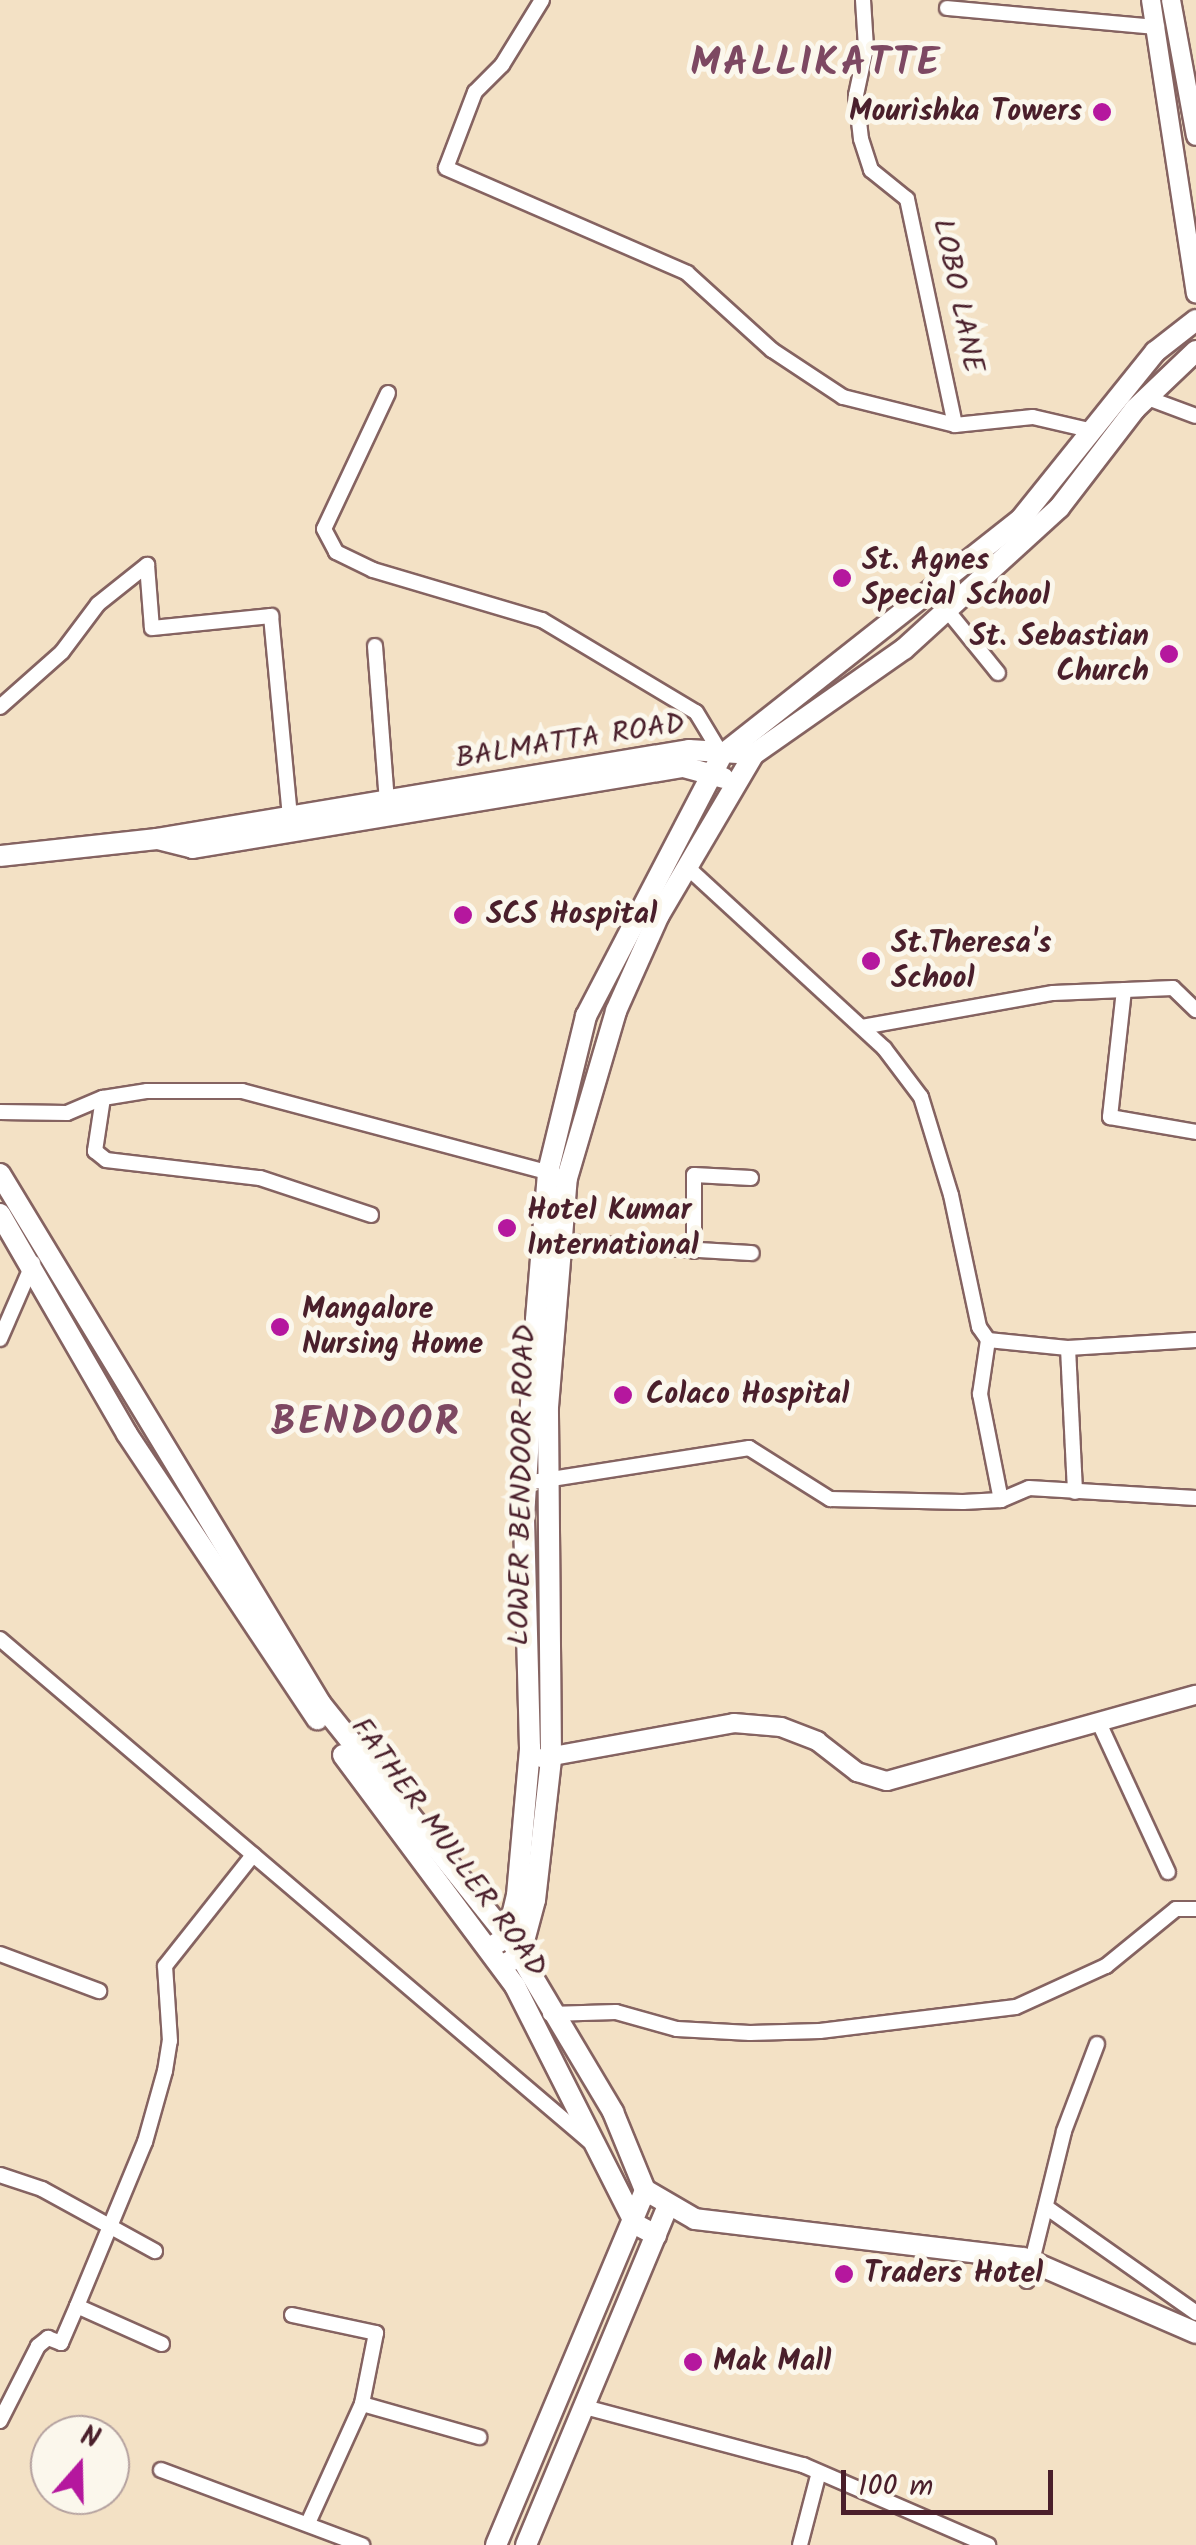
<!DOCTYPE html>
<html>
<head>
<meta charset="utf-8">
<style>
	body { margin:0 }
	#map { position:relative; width:1196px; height:2545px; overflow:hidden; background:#f3e1c5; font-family:Kalam,sans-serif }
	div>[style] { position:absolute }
	.roads { filter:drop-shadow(2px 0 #856361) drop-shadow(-2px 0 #856361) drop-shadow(0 2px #856361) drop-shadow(0 -2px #856361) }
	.minor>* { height:14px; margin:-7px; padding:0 7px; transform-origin:7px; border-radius:7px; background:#fff }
	.tertiary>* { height:18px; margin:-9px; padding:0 9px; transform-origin:9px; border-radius:9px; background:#fff }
	.secondary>* { height:20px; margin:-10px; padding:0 10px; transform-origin:10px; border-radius:10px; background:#fff }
	.primary>* { height:20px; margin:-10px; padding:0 10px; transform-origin:10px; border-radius:10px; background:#fff }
	.dots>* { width:28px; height:28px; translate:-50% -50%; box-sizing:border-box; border:5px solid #fbf7ec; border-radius:50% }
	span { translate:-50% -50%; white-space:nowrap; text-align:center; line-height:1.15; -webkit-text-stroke:10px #fbf7ec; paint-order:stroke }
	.poi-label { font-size:30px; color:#4a1f2b; font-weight:700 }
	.right { translate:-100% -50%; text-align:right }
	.left { translate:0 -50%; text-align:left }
	.street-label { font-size:30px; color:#4a1f2b }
	.district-label { font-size:40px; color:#7d4862; font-weight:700; letter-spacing:2.5px }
	.north { position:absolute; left:30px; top:2415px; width:100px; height:100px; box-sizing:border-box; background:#fbf7ec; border:2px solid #b4a19f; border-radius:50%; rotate:20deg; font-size:28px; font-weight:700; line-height:40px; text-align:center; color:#4a1f2b }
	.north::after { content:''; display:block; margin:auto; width:35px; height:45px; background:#b5179e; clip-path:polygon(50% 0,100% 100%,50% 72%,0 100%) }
	.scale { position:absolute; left:841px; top:2470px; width:212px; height:45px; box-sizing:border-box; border:5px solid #4a1f2b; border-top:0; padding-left:12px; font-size:30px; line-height:35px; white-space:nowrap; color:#4a1f2b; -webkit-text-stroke:8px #fbf7ec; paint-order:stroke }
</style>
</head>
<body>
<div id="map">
	<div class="roads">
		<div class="minor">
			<i style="left:542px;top:0;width:76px;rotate:121.6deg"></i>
			<i style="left:502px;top:65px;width:38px;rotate:135deg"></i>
			<i style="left:475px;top:92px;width:81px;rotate:110.9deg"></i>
			<i style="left:446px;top:168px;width:263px;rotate:23.5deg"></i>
			<i style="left:687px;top:273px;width:115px;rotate:42.2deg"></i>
			<i style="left:772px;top:350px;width:85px;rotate:33.5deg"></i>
			<i style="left:843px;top:397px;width:115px;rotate:14deg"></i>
			<i style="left:863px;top:0;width:48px;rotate:86.4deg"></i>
			<i style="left:866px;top:48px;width:48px;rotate:102deg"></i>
			<i style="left:856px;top:95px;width:44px;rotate:83.5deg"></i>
			<i style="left:861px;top:139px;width:33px;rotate:72deg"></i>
			<i style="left:871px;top:170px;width:46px;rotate:38.9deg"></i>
			<i style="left:907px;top:199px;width:231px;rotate:78deg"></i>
			<i style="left:955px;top:425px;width:78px;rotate:-5.9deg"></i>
			<i style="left:1033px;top:417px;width:62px;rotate:13.1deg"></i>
			<i style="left:947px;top:8px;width:211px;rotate:5.2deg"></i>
			<i style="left:388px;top:393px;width:150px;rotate:115.2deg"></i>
			<i style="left:324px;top:529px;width:26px;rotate:62deg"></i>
			<i style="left:336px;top:552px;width:41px;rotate:25.9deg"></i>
			<i style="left:373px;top:570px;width:176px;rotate:16.5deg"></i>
			<i style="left:542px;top:620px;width:179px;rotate:30.9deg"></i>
			<i style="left:696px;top:712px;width:50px;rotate:58.8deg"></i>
			<i style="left:1145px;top:397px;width:54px;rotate:20.4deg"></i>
			<i style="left:947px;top:610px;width:81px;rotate:51deg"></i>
			<i style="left:375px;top:646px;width:156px;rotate:85.6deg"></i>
			<i style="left:0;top:707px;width:83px;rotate:-41.6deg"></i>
			<i style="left:62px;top:652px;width:60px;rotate:-53.1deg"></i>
			<i style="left:98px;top:604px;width:63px;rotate:-38.5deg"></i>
			<i style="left:147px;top:565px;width:63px;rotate:85.5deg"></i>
			<i style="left:152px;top:628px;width:120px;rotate:-5.8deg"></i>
			<i style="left:271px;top:616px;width:201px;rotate:84.6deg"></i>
			<i style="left:687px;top:867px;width:268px;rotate:42.6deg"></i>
			<i style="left:884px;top:1048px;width:61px;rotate:52.9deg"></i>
			<i style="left:921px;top:1097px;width:102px;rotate:73deg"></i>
			<i style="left:951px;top:1195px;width:135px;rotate:78deg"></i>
			<i style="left:979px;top:1327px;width:16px;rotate:55deg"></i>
			<i style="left:988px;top:1340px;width:80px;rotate:5.7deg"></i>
			<i style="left:1068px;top:1348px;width:128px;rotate:-3.6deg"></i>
			<i style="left:1124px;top:990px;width:128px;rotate:96.3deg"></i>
			<i style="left:1110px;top:1117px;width:87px;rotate:9.9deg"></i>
			<i style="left:862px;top:1027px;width:194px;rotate:-10.1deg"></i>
			<i style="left:1053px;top:993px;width:120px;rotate:-2.4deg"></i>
			<i style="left:1173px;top:988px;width:32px;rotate:44deg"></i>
			<i style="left:103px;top:1098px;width:54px;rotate:98.6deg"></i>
			<i style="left:95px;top:1151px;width:14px;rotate:39deg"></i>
			<i style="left:106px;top:1160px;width:155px;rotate:6.7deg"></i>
			<i style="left:260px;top:1178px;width:117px;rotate:18.4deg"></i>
			<i style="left:0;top:1112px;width:67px;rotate:0.9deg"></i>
			<i style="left:67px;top:1113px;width:39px;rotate:-23deg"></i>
			<i style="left:103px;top:1098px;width:45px;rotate:-9deg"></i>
			<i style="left:147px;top:1091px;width:95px"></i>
			<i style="left:242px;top:1091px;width:323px;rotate:14.9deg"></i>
			<i style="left:561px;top:1242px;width:191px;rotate:3.3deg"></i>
			<i style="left:694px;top:1251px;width:76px;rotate:-90deg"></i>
			<i style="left:694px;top:1175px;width:57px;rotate:3deg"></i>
			<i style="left:0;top:1339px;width:83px;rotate:-66.5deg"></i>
			<i style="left:988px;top:1340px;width:55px;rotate:98.4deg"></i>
			<i style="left:980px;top:1394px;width:108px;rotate:78.8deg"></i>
			<i style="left:1068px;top:1348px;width:144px;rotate:87.2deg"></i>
			<i style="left:526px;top:1483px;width:226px;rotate:-8.9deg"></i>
			<i style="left:749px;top:1448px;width:96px;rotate:32.2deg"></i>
			<i style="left:830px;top:1499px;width:133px;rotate:1.3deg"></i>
			<i style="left:963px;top:1502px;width:38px;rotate:-3deg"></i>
			<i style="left:1001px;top:1500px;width:30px;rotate:-23deg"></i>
			<i style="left:1029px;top:1488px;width:167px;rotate:3.4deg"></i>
			<i style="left:0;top:1639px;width:774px;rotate:40.44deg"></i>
			<i style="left:1100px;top:1725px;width:162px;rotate:65.2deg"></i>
			<i style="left:0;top:1954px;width:106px;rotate:20.5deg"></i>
			<i style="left:550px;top:2014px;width:66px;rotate:-1.7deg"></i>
			<i style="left:616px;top:2012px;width:63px;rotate:15.6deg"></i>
			<i style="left:677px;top:2029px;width:73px;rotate:3.1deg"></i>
			<i style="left:750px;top:2033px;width:70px;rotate:-1.6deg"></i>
			<i style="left:820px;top:2031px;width:197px;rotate:-7deg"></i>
			<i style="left:1016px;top:2007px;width:99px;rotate:-24.5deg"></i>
			<i style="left:1106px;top:1966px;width:90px;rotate:-39.2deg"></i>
			<i style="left:1176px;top:1909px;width:20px"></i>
			<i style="left:0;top:2175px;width:44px;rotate:18.4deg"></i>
			<i style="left:42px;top:2189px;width:129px;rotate:28.8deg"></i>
			<i style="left:1046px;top:2207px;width:184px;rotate:35.2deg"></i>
			<i style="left:1027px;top:2281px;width:154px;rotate:-76.1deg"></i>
			<i style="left:1064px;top:2131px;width:93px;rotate:-69.2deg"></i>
			<i style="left:292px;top:2315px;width:86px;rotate:12.1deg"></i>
			<i style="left:376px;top:2333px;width:72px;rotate:101.2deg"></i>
			<i style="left:362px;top:2404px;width:131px;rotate:114.4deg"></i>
			<i style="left:162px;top:2344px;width:93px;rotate:-155.9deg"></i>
			<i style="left:77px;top:2306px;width:178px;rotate:-67.5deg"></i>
			<i style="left:145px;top:2142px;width:74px;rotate:-74.3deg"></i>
			<i style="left:165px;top:2071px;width:30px;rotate:-81deg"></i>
			<i style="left:170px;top:2041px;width:75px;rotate:-93.8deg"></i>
			<i style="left:165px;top:1966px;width:142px;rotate:-51.6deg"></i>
			<i style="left:362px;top:2404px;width:122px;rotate:15.8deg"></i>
			<i style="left:585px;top:2407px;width:226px;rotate:14.9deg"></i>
			<i style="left:803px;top:2465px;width:202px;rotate:23.4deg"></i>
			<i style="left:0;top:2421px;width:84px;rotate:-63.1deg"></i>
			<i style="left:38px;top:2346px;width:13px;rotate:-39deg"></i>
			<i style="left:48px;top:2338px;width:14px;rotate:21deg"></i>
			<i style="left:61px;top:2343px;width:40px;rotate:-66.6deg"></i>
			<i style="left:161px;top:2470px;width:215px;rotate:20.5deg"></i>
			<i style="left:800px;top:2545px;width:75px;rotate:-75.4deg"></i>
		</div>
		<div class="tertiary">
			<i style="left:1151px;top:0;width:297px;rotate:81.3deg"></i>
			<i style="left:1171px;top:0;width:138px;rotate:79.6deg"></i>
			<i style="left:542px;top:1758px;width:195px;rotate:-10.3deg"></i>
			<i style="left:734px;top:1723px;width:47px;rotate:4.9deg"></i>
			<i style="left:781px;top:1727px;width:39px;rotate:21deg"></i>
			<i style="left:817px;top:1741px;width:51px;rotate:37.8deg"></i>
			<i style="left:857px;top:1772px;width:31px;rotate:17deg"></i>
			<i style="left:887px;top:1781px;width:321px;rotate:-15.6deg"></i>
		</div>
		<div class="secondary">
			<i style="left:496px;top:2545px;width:385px;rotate:-67.2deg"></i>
			<i style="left:526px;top:2545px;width:368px;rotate:-67.3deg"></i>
		</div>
		<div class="primary">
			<i style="left:158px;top:839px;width:36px;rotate:14deg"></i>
			<i style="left:193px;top:848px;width:498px;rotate:-9.4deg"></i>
			<i style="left:684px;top:767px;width:41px;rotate:15.4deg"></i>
			<i style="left:0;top:856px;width:157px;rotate:-6.2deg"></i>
			<i style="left:156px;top:839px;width:540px;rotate:-9.48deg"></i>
			<i style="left:689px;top:750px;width:65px;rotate:3.5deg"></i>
			<i style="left:754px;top:754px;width:183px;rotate:-35deg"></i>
			<i style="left:904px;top:649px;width:210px;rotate:-42.3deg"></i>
			<i style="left:1059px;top:508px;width:125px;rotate:-52.5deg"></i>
			<i style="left:1135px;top:409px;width:84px;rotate:-43.6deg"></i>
			<i style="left:0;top:1174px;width:620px;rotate:58.8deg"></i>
			<i style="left:321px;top:1704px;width:307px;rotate:51.3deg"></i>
			<i style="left:513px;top:1944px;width:196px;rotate:59.2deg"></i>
			<i style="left:613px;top:2112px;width:84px;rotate:67.7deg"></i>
			<i style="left:645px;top:2190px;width:58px;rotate:30.1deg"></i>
			<i style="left:695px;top:2219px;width:330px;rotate:6.8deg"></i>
			<i style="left:1023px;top:2258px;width:189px;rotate:23.4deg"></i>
			<i style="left:0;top:1214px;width:254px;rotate:60deg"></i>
			<i style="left:127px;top:1434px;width:343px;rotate:56.3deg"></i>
			<i style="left:343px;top:1755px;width:288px;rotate:53.3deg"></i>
			<i style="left:515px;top:1986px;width:267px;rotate:63.2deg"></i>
			<i style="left:635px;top:2224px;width:24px;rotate:28deg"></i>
			<i style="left:489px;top:1948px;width:21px;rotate:-31deg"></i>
			<i style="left:507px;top:1937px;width:43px;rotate:-76.6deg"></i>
			<i style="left:517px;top:1895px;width:148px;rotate:-84.9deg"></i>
			<i style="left:530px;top:1748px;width:230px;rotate:-91.5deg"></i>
			<i style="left:524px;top:1518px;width:199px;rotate:-86.5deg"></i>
			<i style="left:536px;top:1319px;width:147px;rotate:-85.3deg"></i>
			<i style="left:548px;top:1172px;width:161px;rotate:-76.3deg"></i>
			<i style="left:586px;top:1016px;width:294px;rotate:-62.5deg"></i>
			<i style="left:722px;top:755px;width:380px;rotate:-38.3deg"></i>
			<i style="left:1020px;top:520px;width:216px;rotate:-51.2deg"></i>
			<i style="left:1155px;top:352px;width:52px;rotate:-38deg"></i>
			<i style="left:501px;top:1966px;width:21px;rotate:-28deg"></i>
			<i style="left:520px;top:1956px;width:58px;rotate:-75deg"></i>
			<i style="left:535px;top:1900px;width:142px;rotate:-83.5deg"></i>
			<i style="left:551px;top:1759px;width:352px;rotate:-90.5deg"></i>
			<i style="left:548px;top:1407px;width:230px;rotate:-85.3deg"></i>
			<i style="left:567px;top:1178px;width:174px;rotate:-73.6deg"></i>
			<i style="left:616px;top:1011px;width:105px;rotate:-65.9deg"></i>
			<i style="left:659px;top:915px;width:187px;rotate:-59.5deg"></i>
		</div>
	</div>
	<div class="dots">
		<i style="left:1102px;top:112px;background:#b5179e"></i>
		<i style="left:842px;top:578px;background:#b5179e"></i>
		<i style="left:1169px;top:654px;background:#b5179e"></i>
		<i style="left:463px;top:915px;background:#b5179e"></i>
		<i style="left:871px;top:961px;background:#b5179e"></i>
		<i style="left:507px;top:1228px;background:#b5179e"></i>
		<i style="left:280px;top:1327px;background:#b5179e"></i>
		<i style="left:623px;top:1395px;background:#b5179e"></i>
		<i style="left:844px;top:2274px;background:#b5179e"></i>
		<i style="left:693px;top:2362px;background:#b5179e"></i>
	</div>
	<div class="poi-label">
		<span class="right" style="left:1082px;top:112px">Mourishka Towers</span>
		<span class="left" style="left:862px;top:578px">St. Agnes<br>Special School</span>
		<span class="right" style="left:1149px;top:654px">St. Sebastian<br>Church</span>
		<span class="left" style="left:486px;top:915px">SCS Hospital</span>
		<span class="left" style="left:891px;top:961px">St.Theresa's<br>School</span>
		<span class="left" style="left:527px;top:1228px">Hotel Kumar<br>International</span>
		<span class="left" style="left:302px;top:1327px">Mangalore<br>Nursing Home</span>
		<span class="left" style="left:646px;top:1395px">Colaco Hospital</span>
		<span class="left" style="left:864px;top:2274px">Traders Hotel</span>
		<span class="left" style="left:713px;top:2362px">Mak Mall</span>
	</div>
	<div class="street-label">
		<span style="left:957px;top:296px;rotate:78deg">LOBO LANE</span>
		<span style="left:570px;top:742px;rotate:-9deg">BALMATTA ROAD</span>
		<span style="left:523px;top:1485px;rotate:-89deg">LOWER BENDOOR ROAD</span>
		<span style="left:448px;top:1848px;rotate:54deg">FATHER MULLER ROAD</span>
	</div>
	<div class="district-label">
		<span style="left:816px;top:64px">MALLIKATTE</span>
		<span style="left:366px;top:1423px">BENDOOR</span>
	</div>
	<div class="north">N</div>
	<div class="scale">100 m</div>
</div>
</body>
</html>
